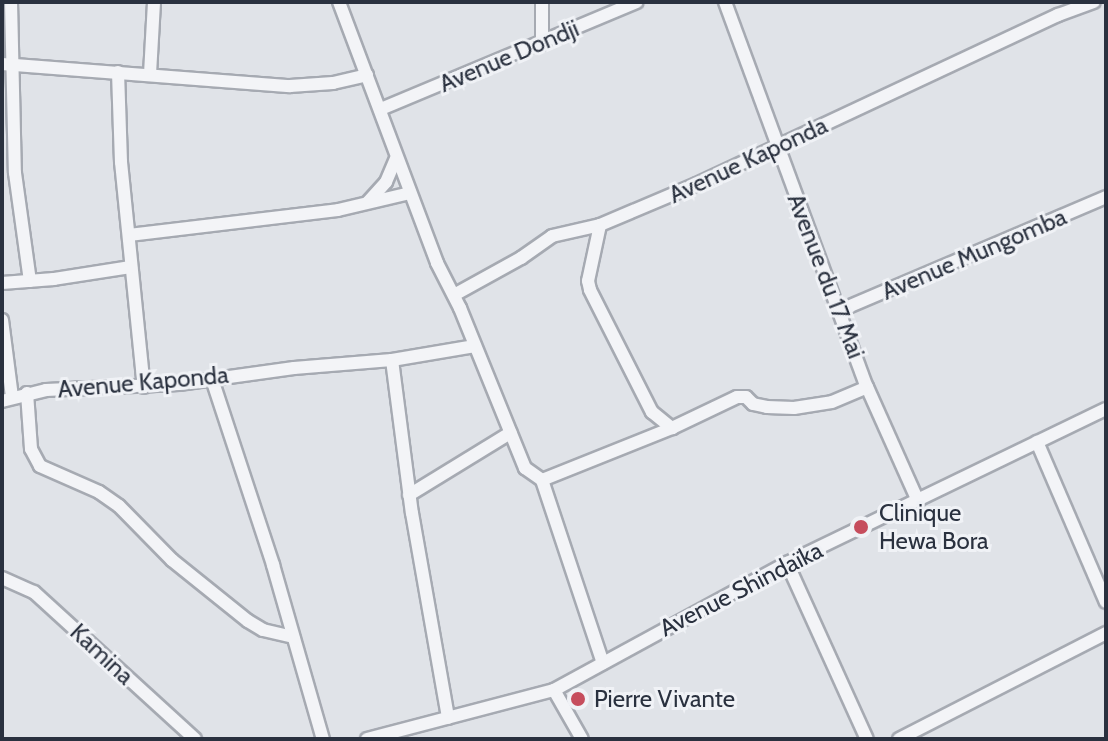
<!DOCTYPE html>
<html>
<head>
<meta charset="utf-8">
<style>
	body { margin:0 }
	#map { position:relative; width:1108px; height:741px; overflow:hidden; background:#e0e3e8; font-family:Cabin,sans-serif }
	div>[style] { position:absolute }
	.roads { filter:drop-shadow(2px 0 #a6aab2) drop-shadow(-2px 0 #a6aab2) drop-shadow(0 2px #a6aab2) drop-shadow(0 -2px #a6aab2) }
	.minor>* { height:12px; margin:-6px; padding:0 6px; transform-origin:6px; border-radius:6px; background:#f3f4f7 }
	.dots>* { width:22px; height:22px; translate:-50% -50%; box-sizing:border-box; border:4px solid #f0f2f6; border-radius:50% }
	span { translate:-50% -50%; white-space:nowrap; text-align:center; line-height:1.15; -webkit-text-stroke:6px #f0f2f6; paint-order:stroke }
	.street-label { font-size:24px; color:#2a313f }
	.poi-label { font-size:24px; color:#2a313f }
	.left { translate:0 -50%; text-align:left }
	.frame { position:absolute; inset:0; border:4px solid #2a313f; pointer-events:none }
</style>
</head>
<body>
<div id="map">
	<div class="roads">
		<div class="minor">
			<i style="left:11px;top:2px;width:171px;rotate:88.7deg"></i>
			<i style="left:15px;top:173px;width:109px;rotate:82.1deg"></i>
			<i style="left:339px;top:2px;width:279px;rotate:69.4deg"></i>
			<i style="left:437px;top:263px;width:51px;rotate:62.9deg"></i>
			<i style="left:460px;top:308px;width:173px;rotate:67.9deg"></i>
			<i style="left:525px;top:468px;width:21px;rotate:35deg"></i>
			<i style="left:542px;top:480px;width:193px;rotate:71.6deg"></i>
			<i style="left:725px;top:2px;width:410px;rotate:69.8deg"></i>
			<i style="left:867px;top:387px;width:125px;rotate:65.9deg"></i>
			<i style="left:542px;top:44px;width:42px;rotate:-90deg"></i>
			<i style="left:2px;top:64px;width:289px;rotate:4.4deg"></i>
			<i style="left:290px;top:86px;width:43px;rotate:-4deg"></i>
			<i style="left:333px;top:83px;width:35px;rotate:-13deg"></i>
			<i style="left:118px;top:72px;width:90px;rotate:88.1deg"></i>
			<i style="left:121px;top:162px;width:226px;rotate:84.2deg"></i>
			<i style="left:150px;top:74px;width:72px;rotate:-86.8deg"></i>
			<i style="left:381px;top:109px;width:277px;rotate:-22.7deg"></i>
			<i style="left:368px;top:202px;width:27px;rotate:-48deg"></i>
			<i style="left:386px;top:182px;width:25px;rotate:-67deg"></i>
			<i style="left:600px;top:225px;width:57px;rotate:102.1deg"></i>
			<i style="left:588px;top:281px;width:9px;rotate:77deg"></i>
			<i style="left:590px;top:290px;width:137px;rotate:63.1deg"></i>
			<i style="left:652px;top:412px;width:26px;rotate:39deg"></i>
			<i style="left:129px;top:235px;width:210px;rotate:-6.8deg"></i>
			<i style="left:338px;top:210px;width:74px;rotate:-13.3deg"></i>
			<i style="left:2px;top:283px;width:52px;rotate:-4.4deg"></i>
			<i style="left:54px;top:279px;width:78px;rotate:-8.9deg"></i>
			<i style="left:454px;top:295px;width:77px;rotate:-28.9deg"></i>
			<i style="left:521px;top:258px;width:38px;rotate:-35deg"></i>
			<i style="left:552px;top:236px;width:49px;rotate:-12.9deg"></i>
			<i style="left:600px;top:225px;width:105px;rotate:-22.9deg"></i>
			<i style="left:697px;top:184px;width:399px;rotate:-25.1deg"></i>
			<i style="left:1058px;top:15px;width:38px;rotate:-20deg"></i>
			<i style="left:841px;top:310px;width:288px;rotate:-23.1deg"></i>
			<i style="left:2px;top:320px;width:78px;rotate:82.6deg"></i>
			<i style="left:392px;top:360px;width:154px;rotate:82.6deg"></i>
			<i style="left:412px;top:513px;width:208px;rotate:80deg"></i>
			<i style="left:212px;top:379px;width:196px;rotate:71.8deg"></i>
			<i style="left:273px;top:565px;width:181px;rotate:74deg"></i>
			<i style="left:27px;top:393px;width:56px;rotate:85.9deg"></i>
			<i style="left:31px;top:449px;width:19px;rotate:62deg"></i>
			<i style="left:40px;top:466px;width:64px;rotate:23.8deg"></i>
			<i style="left:99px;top:492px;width:24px;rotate:35deg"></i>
			<i style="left:119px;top:506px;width:76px;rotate:45.5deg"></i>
			<i style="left:172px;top:560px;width:97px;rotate:38.8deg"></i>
			<i style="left:248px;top:621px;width:17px;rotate:31deg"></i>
			<i style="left:263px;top:630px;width:31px;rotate:13deg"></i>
			<i style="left:2px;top:401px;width:45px;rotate:-14deg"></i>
			<i style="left:46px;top:390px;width:133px;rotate:-2.6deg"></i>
			<i style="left:179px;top:384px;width:116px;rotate:-7.9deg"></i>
			<i style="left:294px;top:368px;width:98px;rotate:-4.7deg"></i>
			<i style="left:392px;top:360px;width:84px;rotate:-9.6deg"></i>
			<i style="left:1037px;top:442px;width:174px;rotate:66.7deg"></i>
			<i style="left:542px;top:480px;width:140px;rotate:-21.8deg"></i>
			<i style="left:672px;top:428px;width:72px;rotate:-25.5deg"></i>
			<i style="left:737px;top:397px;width:9px"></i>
			<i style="left:746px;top:397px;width:10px;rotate:45deg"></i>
			<i style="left:753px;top:404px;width:14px;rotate:12deg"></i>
			<i style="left:767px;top:407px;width:27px;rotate:2deg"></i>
			<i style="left:794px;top:408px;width:38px;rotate:-9deg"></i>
			<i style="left:832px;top:402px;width:38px;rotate:-23deg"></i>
			<i style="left:409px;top:495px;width:119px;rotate:-31.5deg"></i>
			<i style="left:787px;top:563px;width:193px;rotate:65.6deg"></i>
			<i style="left:2px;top:578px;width:35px;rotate:24deg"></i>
			<i style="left:34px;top:592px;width:218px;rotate:42.4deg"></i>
			<i style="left:554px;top:690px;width:56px;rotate:60.3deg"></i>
			<i style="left:367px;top:739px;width:193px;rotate:-14.7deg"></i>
			<i style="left:554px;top:690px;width:265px;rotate:-28.6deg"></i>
			<i style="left:787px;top:563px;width:354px;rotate:-25.8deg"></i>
			<i style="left:899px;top:739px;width:233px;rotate:-27.1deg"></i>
		</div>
	</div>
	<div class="dots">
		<i style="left:861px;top:527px;background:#c64d5d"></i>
		<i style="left:578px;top:699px;background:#c64d5d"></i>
	</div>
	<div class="street-label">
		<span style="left:509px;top:56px;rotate:-23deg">Avenue Dondji</span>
		<span style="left:748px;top:160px;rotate:-25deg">Avenue Kaponda</span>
		<span style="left:974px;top:254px;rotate:-23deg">Avenue Mungomba</span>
		<span style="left:826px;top:276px;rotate:69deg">Avenue du 17 Mai</span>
		<span style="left:143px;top:382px;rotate:-5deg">Avenue Kaponda</span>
		<span style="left:741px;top:589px;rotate:-27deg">Avenue Shindaïka</span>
		<span style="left:102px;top:654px;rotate:43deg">Kamina</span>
	</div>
	<div class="poi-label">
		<span class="left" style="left:879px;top:527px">Clinique<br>Hewa Bora</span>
		<span class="left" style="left:594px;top:699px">Pierre Vivante</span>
	</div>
	<div class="frame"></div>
</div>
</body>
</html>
